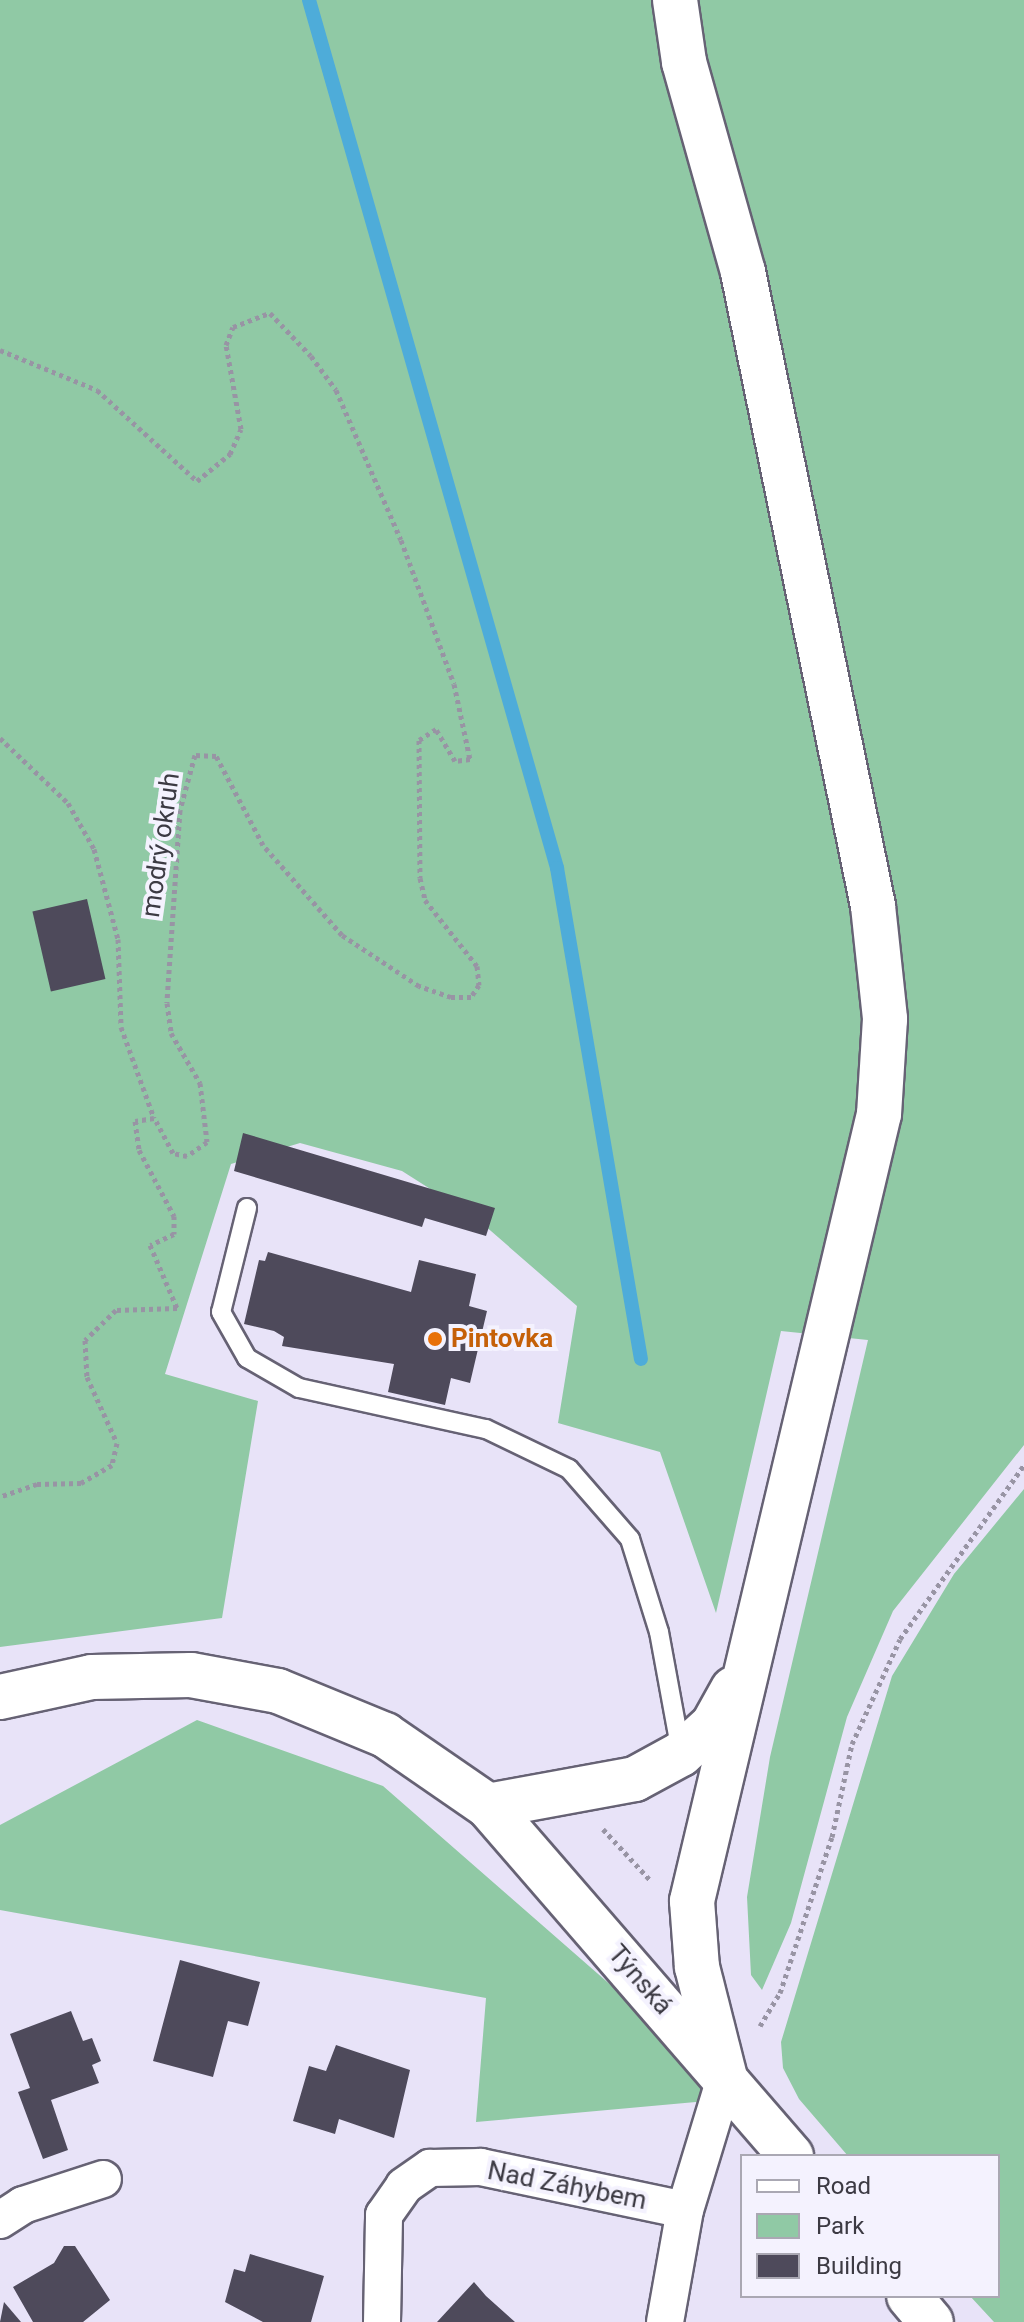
<!DOCTYPE html>
<html>
<head>
<meta charset="utf-8">
<style>
	body { margin:0 }
	#map { position:relative; width:1024px; height:2322px; overflow:hidden; background:#e8e3f8; font-family:Roboto,sans-serif }
	div>[style] { position:absolute }
	.green>* { inset:0; background:#90c9a5 }
	.stream>* { height:14px; margin:-7px; padding:0 7px; transform-origin:7px; border-radius:7px; background:#4eacd9 }
	.building>* { inset:0; background:#4e4a5b; transform-origin:0 0 }
	.path>* { height:5px; margin-top:-2.5px; transform-origin:0; background:repeating-linear-gradient(90deg,#9894a4 0 4px,transparent 0 8px) }
	.roads { filter:drop-shadow(2px 0 #666274) drop-shadow(-2px 0 #666274) drop-shadow(0 2px #666274) drop-shadow(0 -2px #666274) }
	.service>* { height:18px; margin:-9px; padding:0 9px; transform-origin:9px; border-radius:9px; background:#fff }
	.minor>* { height:36px; margin:-18px; padding:0 18px; transform-origin:18px; border-radius:18px; background:#fff }
	.tertiary>* { height:44px; margin:-22px; padding:0 22px; transform-origin:22px; border-radius:22px; background:#fff }
	.secondary>* { height:44px; margin:-22px; padding:0 22px; transform-origin:22px; border-radius:22px; background:#fff }
	.dots>* { width:22px; height:22px; translate:-50% -50%; box-sizing:border-box; border:4px solid #f4f2fe; border-radius:50% }
	span { translate:-50% -50%; white-space:nowrap; text-align:center; line-height:1.15; -webkit-text-stroke:8px #f4f2fe; paint-order:stroke }
	.street-label { font-size:26px; color:#3c3a43 }
	.food-label { font-size:26px; color:#c56008; font-weight:700 }
	.left { translate:0 -50%; text-align:left }
	.legend { position:absolute; left:740px; top:2154px; width:260px; height:144px; box-sizing:border-box; background:#f4f2fe; border:2px solid #aaa8b3; margin:0; padding:10px 14px; list-style:none; font-size:24px; color:#3c3a43 }
	.legend li { display:flex; align-items:center; gap:16px; height:40px }
	.legend b { width:40px; border:2px solid #aaa8b3 }
</style>
</head>
<body>
<div id="map">
	<div class="green">
		<i style="clip-path:polygon(0 0,1024px 0,1024px 1445px,893px 1611px,847px 1717px,791px 1923px,762px 1990px,751px 1975px,747px 1897px,770px 1757px,868px 1340px,781px 1331px,716px 1613px,660px 1452px,558px 1423px,577px 1306px,476px 1218px,402px 1171px,300px 1143px,231px 1164px,165px 1374px,258px 1401px,222px 1618px,0 1647px)"></i>
		<i style="clip-path:polygon(1024px 1489px,1024px 2322px,994px 2322px,970px 2296px,998px 2296px,998px 2156px,848px 2156px,799px 2099px,783px 2068px,781px 2042px,892px 1676px,954px 1574px)"></i>
		<i style="clip-path:polygon(197px 1720px,383px 1786px,740px 2098px,476px 2122px,486px 1998px,0 1910px,0 1825px)"></i>
	</div>
	<div class="stream">
		<i style="left:309px;top:0;width:903px;rotate:74.05deg"></i>
		<i style="left:557px;top:868px;width:498px;rotate:80.3deg"></i>
	</div>
	<div class="building">
		<i style="left:87px;top:899px;width:82px;height:56px;rotate:77deg"></i>
		<i style="clip-path:polygon(243px 1133px,495px 1208px,486px 1236px,425px 1218px,422px 1227px,234px 1171px)"></i>
		<i style="clip-path:polygon(268px 1252px,411px 1292px,419px 1260px,476px 1274px,469px 1306px,487px 1311px,470px 1383px,451px 1378px,445px 1405px,388px 1392px,394px 1364px,282px 1346px,284px 1337px,274px 1331px,244px 1324px,259px 1260px,265px 1261px)"></i>
		<i style="clip-path:polygon(180px 1960px,260px 1982px,248px 2026px,228px 2021px,213px 2077px,153px 2061px)"></i>
		<i style="clip-path:polygon(71px 2011px,83px 2041px,92px 2038px,101px 2061px,92px 2065px,99px 2083px,51px 2100px,68px 2150px,43px 2159px,18px 2092px,30px 2088px,10px 2034px)"></i>
		<i style="clip-path:polygon(336px 2045px,410px 2070px,394px 2138px,339px 2119px,335px 2134px,293px 2121px,309px 2066px,326px 2071px)"></i>
		<i style="clip-path:polygon(64px 2246px,75px 2246px,110px 2300px,83px 2322px,33px 2322px,13px 2287px,54px 2263px)"></i>
		<i style="clip-path:polygon(250px 2254px,324px 2276px,311px 2322px,263px 2322px,225px 2302px,234px 2269px,245px 2272px)"></i>
		<i style="clip-path:polygon(474px 2282px,486px 2296px,515px 2322px,437px 2322px)"></i>
		<i style="clip-path:polygon(4px 2302px,21px 2322px,0 2322px)"></i>
	</div>
	<div class="path">
		<i style="left:0;top:350px;width:105px;rotate:22.4deg"></i>
		<i style="left:97px;top:390px;width:135px;rotate:42.3deg"></i>
		<i style="left:197px;top:481px;width:43px;rotate:-39.3deg"></i>
		<i style="left:230px;top:454px;width:27px;rotate:-66deg"></i>
		<i style="left:241px;top:429px;width:85px;rotate:-100.1deg"></i>
		<i style="left:226px;top:345px;width:19px;rotate:-69deg"></i>
		<i style="left:233px;top:327px;width:40px;rotate:-21deg"></i>
		<i style="left:270px;top:313px;width:59px;rotate:46.4deg"></i>
		<i style="left:311px;top:356px;width:42px;rotate:53.7deg"></i>
		<i style="left:336px;top:390px;width:163px;rotate:66.6deg"></i>
		<i style="left:401px;top:540px;width:153px;rotate:69.8deg"></i>
		<i style="left:454px;top:684px;width:77px;rotate:78deg"></i>
		<i style="left:470px;top:759px;width:15px;rotate:172deg"></i>
		<i style="left:455px;top:761px;width:37px;rotate:-121deg"></i>
		<i style="left:436px;top:729px;width:20px;rotate:147deg"></i>
		<i style="left:419px;top:740px;width:138px;rotate:89.6deg"></i>
		<i style="left:420px;top:878px;width:23px;rotate:77deg"></i>
		<i style="left:425px;top:900px;width:84px;rotate:51.8deg"></i>
		<i style="left:477px;top:966px;width:19px;rotate:84deg"></i>
		<i style="left:479px;top:985px;width:14px;rotate:124deg"></i>
		<i style="left:471px;top:997px;width:20px;rotate:180deg"></i>
		<i style="left:451px;top:997px;width:34px;rotate:-161deg"></i>
		<i style="left:419px;top:986px;width:92px;rotate:-146.5deg"></i>
		<i style="left:342px;top:935px;width:120px;rotate:-131.3deg"></i>
		<i style="left:263px;top:845px;width:101px;rotate:-117.8deg"></i>
		<i style="left:216px;top:756px;width:21px;rotate:-177deg"></i>
		<i style="left:195px;top:755px;width:57px;rotate:105.3deg"></i>
		<i style="left:180px;top:810px;width:193px;rotate:93.9deg"></i>
		<i style="left:167px;top:1003px;width:30px;rotate:82deg"></i>
		<i style="left:171px;top:1033px;width:58px;rotate:59.9deg"></i>
		<i style="left:200px;top:1083px;width:59px;rotate:83.2deg"></i>
		<i style="left:207px;top:1142px;width:24px;rotate:145deg"></i>
		<i style="left:187px;top:1156px;width:14px;rotate:-168deg"></i>
		<i style="left:173px;top:1153px;width:40px;rotate:-118deg"></i>
		<i style="left:154px;top:1118px;width:19px;rotate:171deg"></i>
		<i style="left:135px;top:1121px;width:29px;rotate:82deg"></i>
		<i style="left:139px;top:1150px;width:75px;rotate:62.1deg"></i>
		<i style="left:174px;top:1216px;width:18px;rotate:90deg"></i>
		<i style="left:174px;top:1234px;width:26px;rotate:155deg"></i>
		<i style="left:150px;top:1245px;width:69px;rotate:66.8deg"></i>
		<i style="left:177px;top:1308px;width:61px;rotate:178.1deg"></i>
		<i style="left:116px;top:1310px;width:43px;rotate:135.9deg"></i>
		<i style="left:85px;top:1340px;width:37px;rotate:87deg"></i>
		<i style="left:87px;top:1377px;width:72px;rotate:65.6deg"></i>
		<i style="left:117px;top:1443px;width:23px;rotate:103deg"></i>
		<i style="left:112px;top:1465px;width:36px;rotate:150deg"></i>
		<i style="left:81px;top:1483px;width:44px;rotate:178.7deg"></i>
		<i style="left:37px;top:1484px;width:39px;rotate:161deg"></i>
		<i style="left:0;top:738px;width:94px;rotate:43.7deg"></i>
		<i style="left:68px;top:803px;width:53px;rotate:60.5deg"></i>
		<i style="left:94px;top:849px;width:93px;rotate:75.1deg"></i>
		<i style="left:118px;top:939px;width:88px;rotate:88deg"></i>
		<i style="left:121px;top:1027px;width:97px;rotate:70.1deg"></i>
		<i style="left:603px;top:1829px;width:71px;rotate:47.3deg"></i>
		<i style="left:760px;top:2026px;width:39px;rotate:-59deg"></i>
		<i style="left:780px;top:1993px;width:164px;rotate:-71.6deg"></i>
		<i style="left:832px;top:1837px;width:95px;rotate:-77.9deg"></i>
		<i style="left:852px;top:1744px;width:115px;rotate:-65.4deg"></i>
		<i style="left:900px;top:1639px;width:214px;rotate:-54.5deg"></i>
	</div>
	<div class="roads">
		<div class="service">
			<i style="left:247px;top:1208px;width:107px;rotate:104deg"></i>
			<i style="left:221px;top:1312px;width:53px;rotate:60.5deg"></i>
			<i style="left:247px;top:1358px;width:60px;rotate:30deg"></i>
			<i style="left:299px;top:1388px;width:191px;rotate:12.4deg"></i>
			<i style="left:486px;top:1429px;width:92px;rotate:25.7deg"></i>
			<i style="left:569px;top:1469px;width:93px;rotate:48.9deg"></i>
			<i style="left:630px;top:1539px;width:97px;rotate:72.7deg"></i>
			<i style="left:659px;top:1632px;width:122px;rotate:79.6deg"></i>
		</div>
		<div class="minor">
			<i style="left:0;top:2220px;width:27px;rotate:-33deg"></i>
			<i style="left:23px;top:2205px;width:84px;rotate:-18deg"></i>
			<i style="left:382px;top:2322px;width:107px;rotate:-88.9deg"></i>
			<i style="left:384px;top:2215px;width:35px;rotate:-55deg"></i>
			<i style="left:404px;top:2186px;width:32px;rotate:-35deg"></i>
			<i style="left:430px;top:2168px;width:51px;rotate:-1.1deg"></i>
			<i style="left:481px;top:2167px;width:208px;rotate:11.9deg"></i>
			<i style="left:665px;top:2322px;width:114px;rotate:-79.9deg"></i>
			<i style="left:685px;top:2210px;width:138px;rotate:-73.1deg"></i>
		</div>
		<div class="tertiary">
			<i style="left:675px;top:0;width:63px;rotate:81.7deg"></i>
			<i style="left:684px;top:62px;width:218px;rotate:74.3deg"></i>
			<i style="left:743px;top:272px;width:647px;rotate:78.41deg"></i>
			<i style="left:873px;top:906px;width:114px;rotate:83.9deg"></i>
			<i style="left:885px;top:1019px;width:95px;rotate:93.6deg"></i>
			<i style="left:879px;top:1114px;width:809px;rotate:103.37deg"></i>
			<i style="left:692px;top:1901px;width:66px;rotate:85.7deg"></i>
			<i style="left:697px;top:1967px;width:114px;rotate:75.8deg"></i>
			<i style="left:488px;top:1806px;width:149px;rotate:-10.4deg"></i>
			<i style="left:635px;top:1779px;width:52px;rotate:-28.5deg"></i>
			<i style="left:681px;top:1754px;width:43px;rotate:-42.2deg"></i>
			<i style="left:713px;top:1725px;width:41px;rotate:-60.9deg"></i>
		</div>
		<div class="secondary">
			<i style="left:0;top:1697px;width:94px;rotate:-12.3deg"></i>
			<i style="left:92px;top:1677px;width:99px;rotate:-1.2deg"></i>
			<i style="left:191px;top:1675px;width:88px;rotate:10.4deg"></i>
			<i style="left:278px;top:1691px;width:116px;rotate:22.4deg"></i>
			<i style="left:385px;top:1735px;width:125px;rotate:34.6deg"></i>
			<i style="left:488px;top:1806px;width:463px;rotate:49.1deg"></i>
			<i style="left:909px;top:2296px;width:34px;rotate:50deg"></i>
		</div>
	</div>
	<div class="dots">
		<i style="left:435px;top:1339px;background:#e8710a"></i>
	</div>
	<div class="street-label">
		<span style="left:161px;top:845px;rotate:-82deg">modrý okruh</span>
		<span style="left:640px;top:1980px;rotate:49deg">Týnská</span>
		<span style="left:567px;top:2186px;rotate:11deg">Nad Záhybem</span>
	</div>
	<div class="food-label">
		<span class="left" style="left:451px;top:1339px">Pintovka</span>
	</div>
	<ul class="legend">
	<li><b style="height:10px;background:#fff"></b>Road</li>
	<li><b style="height:22px;background:#90c9a5"></b>Park</li>
	<li><b style="height:22px;background:#4e4a5b"></b>Building</li>
	</ul>
</div>
</body>
</html>
